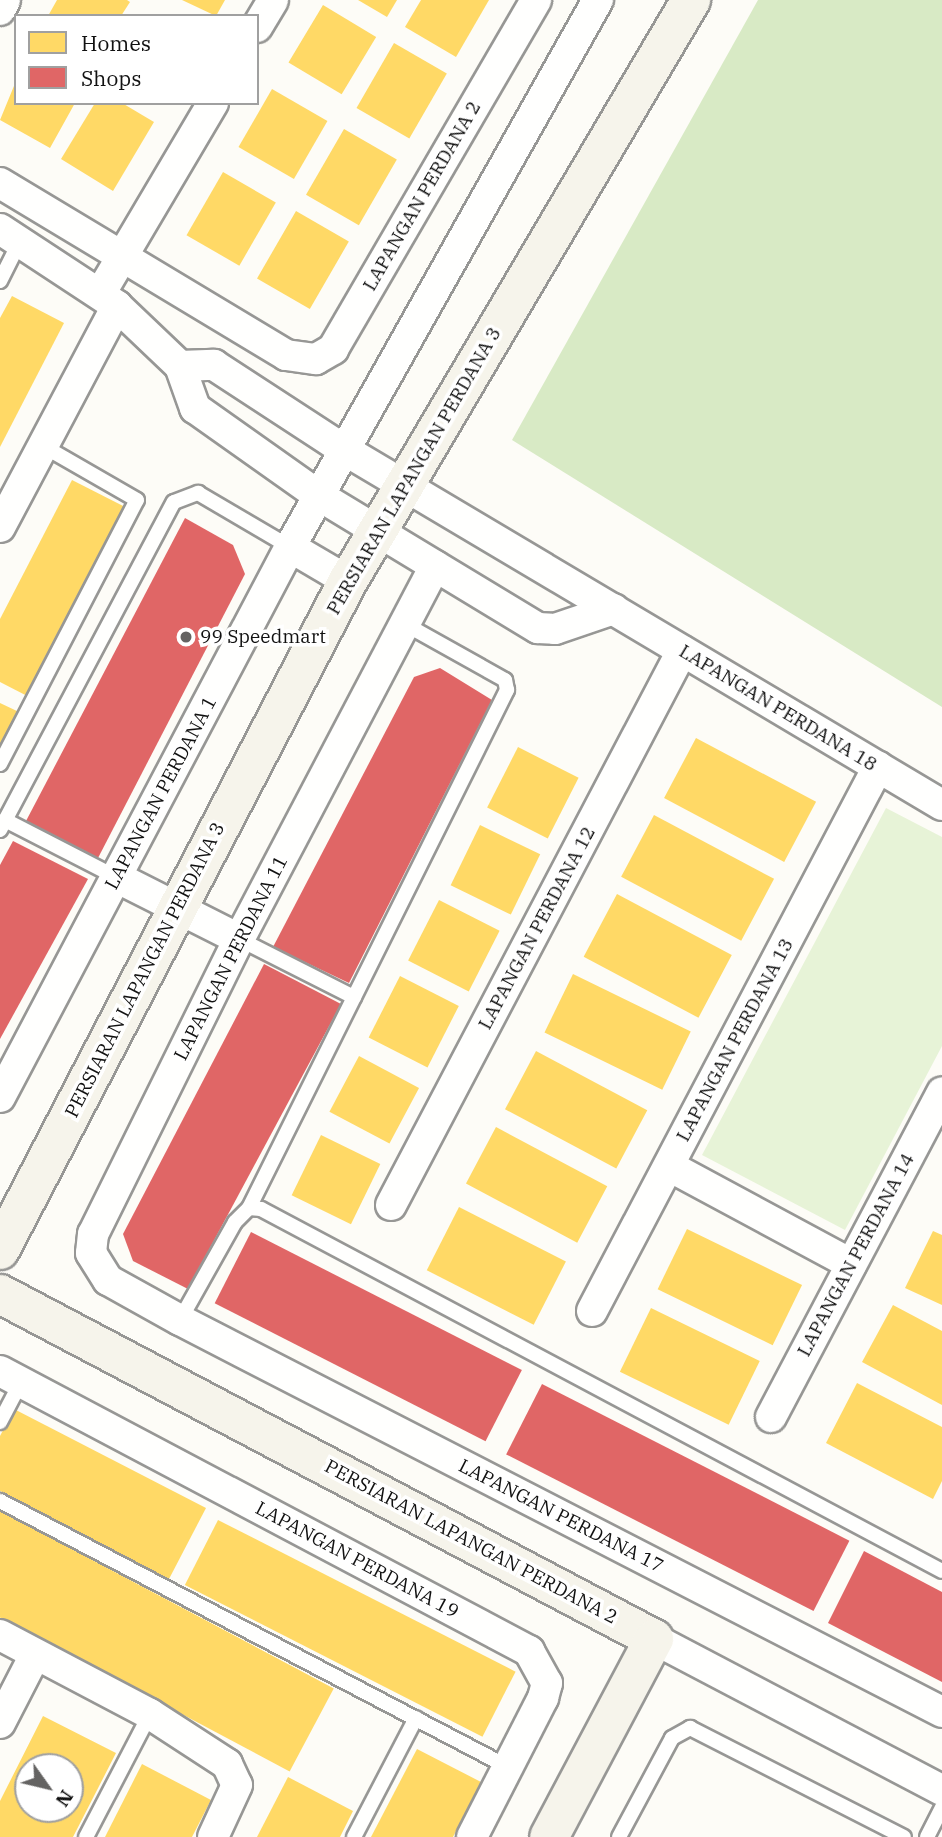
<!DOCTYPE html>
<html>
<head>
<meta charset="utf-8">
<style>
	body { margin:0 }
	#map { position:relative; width:942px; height:1837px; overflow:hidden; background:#fdfcf7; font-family:"IBM Plex Serif",serif }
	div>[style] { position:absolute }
	.green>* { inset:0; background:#e7f3d7 }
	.forest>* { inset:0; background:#d8eac5 }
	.homes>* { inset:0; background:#ffd966; transform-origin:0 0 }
	.shops>* { inset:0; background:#e06666; transform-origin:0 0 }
	.roads { filter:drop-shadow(2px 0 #979795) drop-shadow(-2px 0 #979795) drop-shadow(0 2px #979795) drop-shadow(0 -2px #979795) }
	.lane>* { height:14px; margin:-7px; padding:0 7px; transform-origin:7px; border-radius:7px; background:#fffffe }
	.street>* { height:30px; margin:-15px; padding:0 15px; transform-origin:15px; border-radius:15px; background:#fffffe }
	.secondary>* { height:38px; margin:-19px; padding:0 19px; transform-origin:19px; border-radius:19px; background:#f6f4eb }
	.dots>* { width:19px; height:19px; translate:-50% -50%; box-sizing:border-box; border:4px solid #fff; border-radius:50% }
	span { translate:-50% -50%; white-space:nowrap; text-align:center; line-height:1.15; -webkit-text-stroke:7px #fff; paint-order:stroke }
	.street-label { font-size:19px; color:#111 }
	.poi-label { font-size:19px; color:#111 }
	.left { translate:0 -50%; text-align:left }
	.legend { position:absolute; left:14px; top:14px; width:245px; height:91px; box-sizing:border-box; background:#fff; border:2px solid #a0a0a0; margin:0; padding:9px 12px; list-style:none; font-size:21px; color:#111 }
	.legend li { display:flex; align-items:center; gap:14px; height:35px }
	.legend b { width:35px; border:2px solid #a0a0a0 }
	.north { position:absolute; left:14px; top:1753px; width:70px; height:70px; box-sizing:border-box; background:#fff; border:2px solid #a0a0a0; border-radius:50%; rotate:124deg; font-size:19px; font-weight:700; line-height:28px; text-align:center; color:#111 }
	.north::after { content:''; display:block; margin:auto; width:24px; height:32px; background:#646362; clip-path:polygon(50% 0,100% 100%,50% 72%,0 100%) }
</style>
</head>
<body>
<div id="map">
	<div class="green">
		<i style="clip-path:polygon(886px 808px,942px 837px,942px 1046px,845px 1230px,702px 1155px)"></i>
	</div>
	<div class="forest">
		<i style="clip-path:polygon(758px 0,942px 0,942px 707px,512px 440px)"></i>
	</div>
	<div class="homes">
		<i style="clip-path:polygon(57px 0,127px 0,130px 2px,121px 16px,48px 16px)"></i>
		<i style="clip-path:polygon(182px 0,225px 0,216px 16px)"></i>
		<i style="clip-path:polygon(358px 0,397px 0,387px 17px)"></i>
		<i style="clip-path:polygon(421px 0,489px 0,456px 57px,405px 27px)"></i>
		<i style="left:323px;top:5px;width:62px;height:67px;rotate:31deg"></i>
		<i style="left:394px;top:43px;width:61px;height:75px;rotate:30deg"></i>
		<i style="clip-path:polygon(16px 81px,16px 103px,75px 103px,50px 148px,0 120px)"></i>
		<i style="left:272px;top:89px;width:64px;height:67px;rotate:30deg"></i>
		<i style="clip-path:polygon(95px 103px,122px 103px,154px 122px,113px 191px,61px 159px)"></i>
		<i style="left:344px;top:129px;width:61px;height:76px;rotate:30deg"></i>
		<i style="left:223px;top:172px;width:61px;height:73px;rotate:30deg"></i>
		<i style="left:296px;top:211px;width:61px;height:78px;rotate:30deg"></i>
		<i style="clip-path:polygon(12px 296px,64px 323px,0 447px,0 318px)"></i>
		<i style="clip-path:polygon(72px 480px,131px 510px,33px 699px,0 682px,0 619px)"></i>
		<i style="clip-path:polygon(0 703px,19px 712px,0 750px)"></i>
		<i style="left:696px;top:738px;width:136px;height:68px;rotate:28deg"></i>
		<i style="left:518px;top:747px;width:68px;height:68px;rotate:27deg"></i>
		<i style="left:654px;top:815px;width:136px;height:70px;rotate:28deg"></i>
		<i style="left:480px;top:825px;width:67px;height:67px;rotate:26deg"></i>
		<i style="left:617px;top:894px;width:130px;height:71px;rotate:28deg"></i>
		<i style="left:439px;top:900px;width:68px;height:68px;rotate:27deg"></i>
		<i style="left:573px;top:974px;width:131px;height:65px;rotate:26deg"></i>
		<i style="left:400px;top:976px;width:66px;height:69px;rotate:27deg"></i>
		<i style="left:536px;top:1051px;width:126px;height:66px;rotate:28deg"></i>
		<i style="left:359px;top:1056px;width:68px;height:63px;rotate:28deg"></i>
		<i style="left:496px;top:1127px;width:126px;height:64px;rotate:28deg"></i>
		<i style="left:321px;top:1135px;width:66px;height:67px;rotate:26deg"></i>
		<i style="left:459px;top:1207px;width:120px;height:71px;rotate:27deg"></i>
		<i style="left:687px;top:1229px;width:128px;height:67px;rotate:26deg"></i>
		<i style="clip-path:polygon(933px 1231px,942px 1235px,942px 1305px,905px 1288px)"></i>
		<i style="clip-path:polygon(893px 1305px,942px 1331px,942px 1405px,862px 1362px)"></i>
		<i style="left:651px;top:1308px;width:121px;height:71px;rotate:26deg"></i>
		<i style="clip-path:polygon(857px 1383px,942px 1427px,942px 1481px,933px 1499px,826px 1443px)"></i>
		<i style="clip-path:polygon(14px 1409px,206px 1508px,169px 1579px,0 1491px,0 1436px)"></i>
		<i style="left:0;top:1511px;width:378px;height:94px;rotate:28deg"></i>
		<i style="left:218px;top:1520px;width:334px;height:73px;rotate:27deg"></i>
		<i style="clip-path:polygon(evenodd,43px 1716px,116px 1753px,73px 1837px,0 1837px,0 1801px,43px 1716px,28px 1767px,70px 1767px,70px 1809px,28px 1809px,28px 1767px)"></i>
		<i style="clip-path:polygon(417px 1749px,481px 1782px,453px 1837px,371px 1837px)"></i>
		<i style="clip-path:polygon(142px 1764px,211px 1800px,192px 1837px,105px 1837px)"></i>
		<i style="clip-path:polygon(288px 1777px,353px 1811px,340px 1837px,257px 1837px)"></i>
	</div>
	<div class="shops">
		<i style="clip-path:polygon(185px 518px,233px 545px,245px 574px,98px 858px,26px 821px)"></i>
		<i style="clip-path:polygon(440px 668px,492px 700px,349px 983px,273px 947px,414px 677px)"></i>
		<i style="clip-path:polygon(13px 841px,88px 879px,0 1039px,0 865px)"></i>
		<i style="clip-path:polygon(264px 964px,341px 1004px,188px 1289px,133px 1261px,123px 1234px)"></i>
		<i style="left:251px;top:1232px;width:304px;height:80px;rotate:27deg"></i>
		<i style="left:542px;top:1384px;width:345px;height:79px;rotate:27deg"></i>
		<i style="clip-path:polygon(864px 1551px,942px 1592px,942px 1682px,828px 1623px)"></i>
	</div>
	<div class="roads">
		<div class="lane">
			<i style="left:0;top:281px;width:45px;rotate:-63.4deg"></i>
			<i style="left:0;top:764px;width:297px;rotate:-62.6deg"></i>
			<i style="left:137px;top:500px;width:108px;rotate:-150.1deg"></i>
			<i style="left:5px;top:820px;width:125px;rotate:27.2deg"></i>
			<i style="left:0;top:830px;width:371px;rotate:-62.1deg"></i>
			<i style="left:174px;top:502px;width:26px;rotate:-21deg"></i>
			<i style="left:198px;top:493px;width:107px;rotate:30.4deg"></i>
			<i style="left:239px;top:939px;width:129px;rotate:26.8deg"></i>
			<i style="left:249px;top:1208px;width:579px;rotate:-63.52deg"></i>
			<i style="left:507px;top:690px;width:10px;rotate:-101deg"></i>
			<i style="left:505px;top:680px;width:117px;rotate:-150.8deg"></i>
			<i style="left:180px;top:1320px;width:112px;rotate:-60.7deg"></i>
			<i style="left:235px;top:1222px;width:20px;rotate:-45deg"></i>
			<i style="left:249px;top:1208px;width:12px;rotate:5deg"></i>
			<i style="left:261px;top:1209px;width:771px;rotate:27.99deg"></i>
			<i style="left:0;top:1422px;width:45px;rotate:-62.3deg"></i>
			<i style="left:0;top:1501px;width:573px;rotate:27.64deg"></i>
			<i style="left:86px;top:1837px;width:139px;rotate:-62.5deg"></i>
			<i style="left:354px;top:1837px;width:134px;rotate:-62.5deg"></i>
			<i style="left:619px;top:1837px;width:112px;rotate:-61.8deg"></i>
			<i style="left:672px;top:1738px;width:21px;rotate:-29deg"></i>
			<i style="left:690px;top:1728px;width:240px;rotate:27deg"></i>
			<i style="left:927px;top:1837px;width:34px;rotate:-63deg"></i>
		</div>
		<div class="street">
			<i style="left:0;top:10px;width:11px;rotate:-63deg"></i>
			<i style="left:257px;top:27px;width:31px;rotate:-59deg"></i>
			<i style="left:0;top:183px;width:334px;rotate:31deg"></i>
			<i style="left:286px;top:355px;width:30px;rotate:8deg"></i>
			<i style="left:316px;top:359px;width:20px;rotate:-30deg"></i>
			<i style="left:333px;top:349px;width:404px;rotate:-59.8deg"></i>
			<i style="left:0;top:229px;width:140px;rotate:33.3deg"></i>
			<i style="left:117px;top:306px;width:87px;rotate:43.6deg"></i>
			<i style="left:180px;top:366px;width:45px;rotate:70.3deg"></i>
			<i style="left:195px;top:408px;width:151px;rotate:35.3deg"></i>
			<i style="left:318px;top:495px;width:257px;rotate:31.2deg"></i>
			<i style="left:538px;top:628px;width:17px;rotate:3deg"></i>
			<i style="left:555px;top:629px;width:62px;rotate:-18.7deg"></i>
			<i style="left:100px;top:294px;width:222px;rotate:-59.4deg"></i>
			<i style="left:180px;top:366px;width:34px;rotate:-2deg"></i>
			<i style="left:214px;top:365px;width:154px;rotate:33.1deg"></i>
			<i style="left:343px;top:449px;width:697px;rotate:30.72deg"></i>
			<i style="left:0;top:527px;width:250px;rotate:-62.1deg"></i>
			<i style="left:290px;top:547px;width:628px;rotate:-60.62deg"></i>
			<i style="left:435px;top:566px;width:421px;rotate:117.7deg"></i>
			<i style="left:239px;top:939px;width:329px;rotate:116.3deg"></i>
			<i style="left:93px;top:1234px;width:19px;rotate:96deg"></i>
			<i style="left:91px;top:1253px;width:32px;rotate:58deg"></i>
			<i style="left:108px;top:1280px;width:82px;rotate:29.1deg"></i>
			<i style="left:180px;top:1320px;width:857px;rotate:27.22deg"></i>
			<i style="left:116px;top:877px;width:138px;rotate:26.8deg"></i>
			<i style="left:0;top:1097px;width:622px;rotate:-62.2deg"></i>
			<i style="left:290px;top:547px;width:67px;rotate:30.4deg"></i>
			<i style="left:669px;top:1166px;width:207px;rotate:28.3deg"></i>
			<i style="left:391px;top:1205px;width:626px;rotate:-62.29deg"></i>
			<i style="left:592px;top:1311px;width:615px;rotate:-62.27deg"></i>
			<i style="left:0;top:1371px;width:599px;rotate:27.89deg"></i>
			<i style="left:529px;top:1651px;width:37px;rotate:61deg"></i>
			<i style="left:547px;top:1683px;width:16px;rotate:105deg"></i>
			<i style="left:543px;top:1698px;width:156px;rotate:117.1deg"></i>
			<i style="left:771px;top:1417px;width:367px;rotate:-62.2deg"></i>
			<i style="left:0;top:1635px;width:170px;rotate:27.8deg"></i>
			<i style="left:150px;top:1714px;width:92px;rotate:33deg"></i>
			<i style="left:227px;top:1764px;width:23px;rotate:65deg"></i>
			<i style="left:237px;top:1785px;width:57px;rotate:114.8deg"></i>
			<i style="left:654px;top:1639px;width:325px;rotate:27.7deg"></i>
			<i style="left:0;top:1723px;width:76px;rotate:-62.8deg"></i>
		</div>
		<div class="secondary">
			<i style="left:0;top:1250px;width:754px;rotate:-62.52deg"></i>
			<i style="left:348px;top:581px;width:675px;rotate:-59.44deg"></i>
			<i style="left:0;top:1294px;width:739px;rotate:27.81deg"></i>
			<i style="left:654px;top:1639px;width:224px;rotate:117.9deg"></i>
		</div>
	</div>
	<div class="dots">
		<i style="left:186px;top:637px;background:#646362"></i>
	</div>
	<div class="street-label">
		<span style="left:422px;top:196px;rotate:-60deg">LAPANGAN PERDANA 2</span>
		<span style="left:414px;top:471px;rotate:-60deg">PERSIARAN LAPANGAN PERDANA 3</span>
		<span style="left:778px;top:708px;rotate:31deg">LAPANGAN PERDANA 18</span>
		<span style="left:161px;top:793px;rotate:-62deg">LAPANGAN PERDANA 1</span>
		<span style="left:537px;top:928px;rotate:-62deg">LAPANGAN PERDANA 12</span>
		<span style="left:231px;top:958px;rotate:-63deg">LAPANGAN PERDANA 11</span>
		<span style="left:145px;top:970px;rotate:-63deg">PERSIARAN LAPANGAN PERDANA 3</span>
		<span style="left:735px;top:1040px;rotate:-62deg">LAPANGAN PERDANA 13</span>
		<span style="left:856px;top:1255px;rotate:-62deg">LAPANGAN PERDANA 14</span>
		<span style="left:561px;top:1516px;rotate:27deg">LAPANGAN PERDANA 17</span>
		<span style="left:471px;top:1542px;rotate:28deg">PERSIARAN LAPANGAN PERDANA 2</span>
		<span style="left:357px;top:1560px;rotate:28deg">LAPANGAN PERDANA 19</span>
	</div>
	<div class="poi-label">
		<span class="left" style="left:200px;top:637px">99 Speedmart</span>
	</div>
	<ul class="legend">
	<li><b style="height:19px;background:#ffd966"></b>Homes</li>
	<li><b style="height:19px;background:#e06666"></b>Shops</li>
	</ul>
	<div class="north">N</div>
</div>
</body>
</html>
